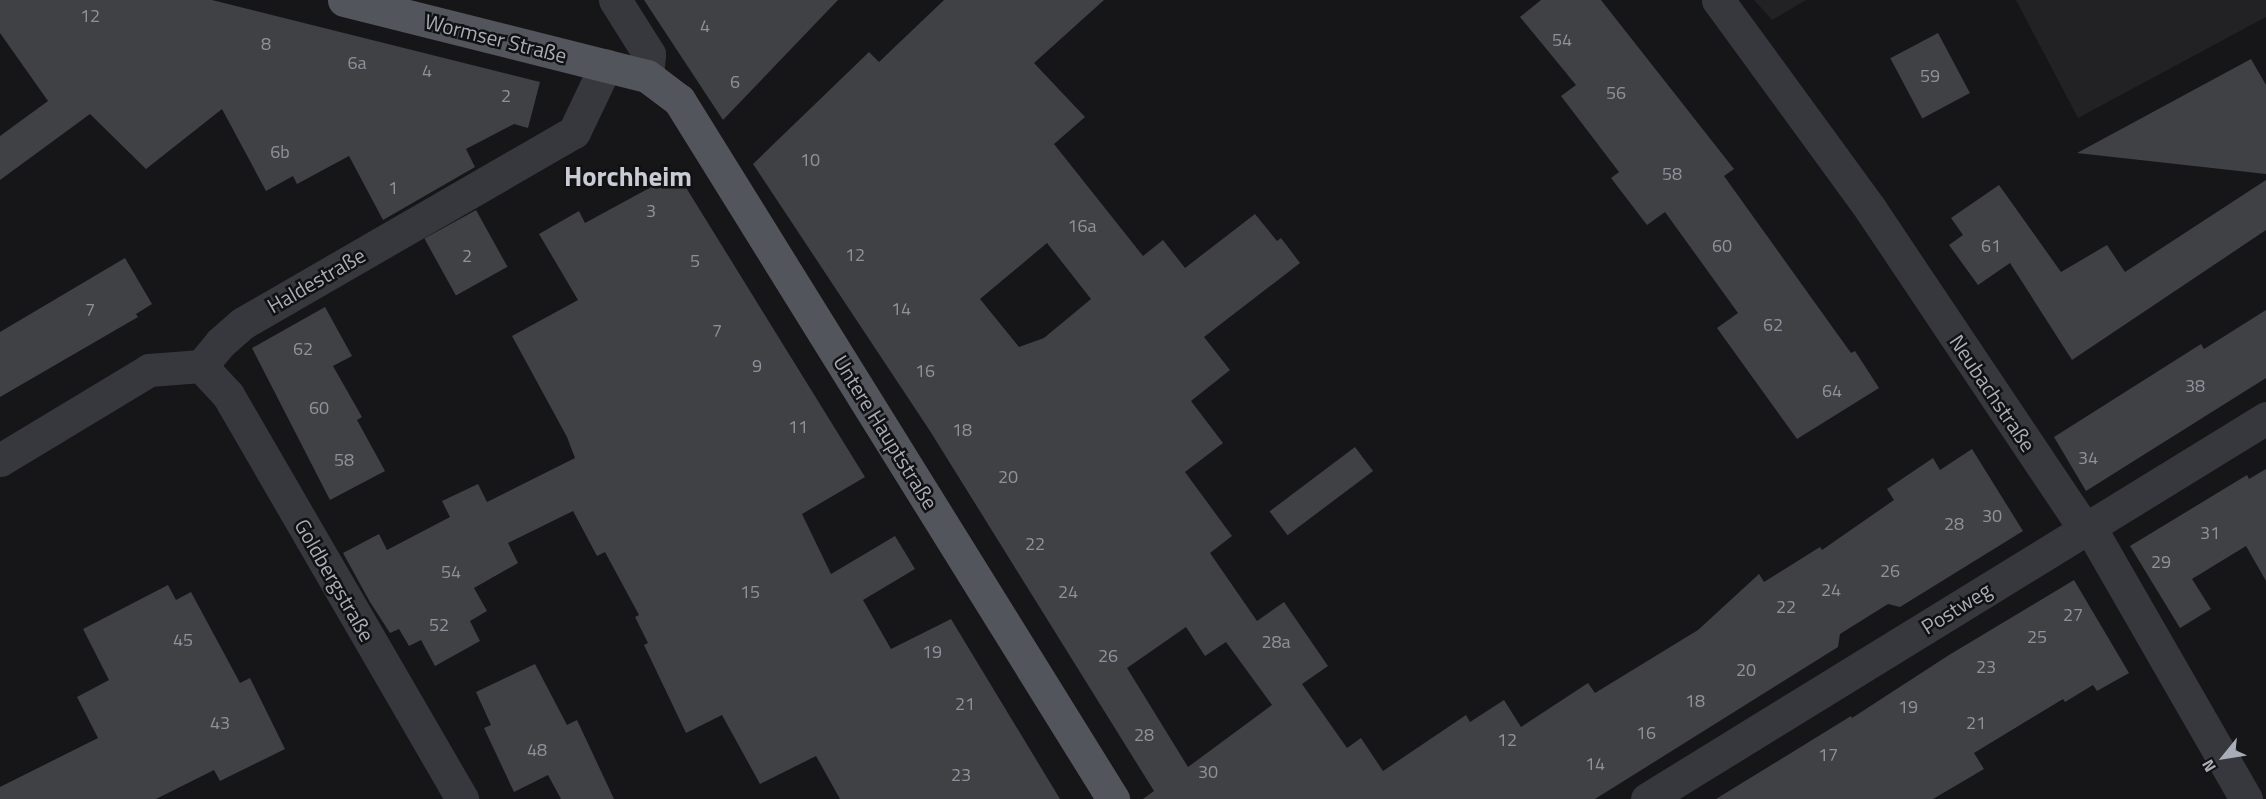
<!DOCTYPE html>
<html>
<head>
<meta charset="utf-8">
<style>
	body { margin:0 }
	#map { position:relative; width:2266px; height:799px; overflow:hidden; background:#161618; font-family:"Titillium Web",sans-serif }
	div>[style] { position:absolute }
	.built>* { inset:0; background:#222225 }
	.building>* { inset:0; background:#404145; transform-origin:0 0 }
	.minor>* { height:33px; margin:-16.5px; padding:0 16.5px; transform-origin:16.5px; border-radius:16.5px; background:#37383d }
	.major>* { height:33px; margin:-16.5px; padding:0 16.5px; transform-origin:16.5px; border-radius:16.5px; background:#53555c }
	span { translate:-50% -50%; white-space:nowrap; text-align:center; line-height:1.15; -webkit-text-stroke:5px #111113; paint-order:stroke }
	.number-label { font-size:18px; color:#8e929b }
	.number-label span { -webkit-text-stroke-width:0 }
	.street-label { font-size:21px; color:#a8adb8 }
	.district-label { font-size:27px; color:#c9ccd4; font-weight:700 }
	.north { position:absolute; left:2194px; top:727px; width:60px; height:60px; -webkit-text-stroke:4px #111113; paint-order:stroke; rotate:240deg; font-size:16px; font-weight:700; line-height:24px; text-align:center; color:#a8adb8 }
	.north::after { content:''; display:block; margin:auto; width:21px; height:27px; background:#a8adb8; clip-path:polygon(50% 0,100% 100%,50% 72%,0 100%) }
</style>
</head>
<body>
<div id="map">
	<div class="built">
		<i style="clip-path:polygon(1754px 0,1806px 0,1772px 20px)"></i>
		<i style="clip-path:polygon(2016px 0,2266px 0,2266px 17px,2078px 118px)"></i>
	</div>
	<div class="building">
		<i style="clip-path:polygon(0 0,212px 0,540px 82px,528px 128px,514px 124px,466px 149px,475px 167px,383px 220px,349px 156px,297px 184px,293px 176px,266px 191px,222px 109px,146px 169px,90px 114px,0 180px,0 136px,48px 101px,0 33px)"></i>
		<i style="clip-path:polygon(644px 0,838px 0,723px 120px)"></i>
		<i style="clip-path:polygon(evenodd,944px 0,1104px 0,1034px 63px,1085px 117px,1054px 144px,1143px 256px,1163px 240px,1185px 268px,1255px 214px,1277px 241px,1281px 238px,1300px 263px,1204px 337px,1230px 370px,1191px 401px,1223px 443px,1185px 472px,1232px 536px,1210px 553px,1257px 621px,1284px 602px,1328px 666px,1302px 684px,1347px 748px,1361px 738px,1383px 771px,1466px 715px,1470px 722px,1504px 700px,1521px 727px,1588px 683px,1595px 693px,1698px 630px,1759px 574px,1764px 582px,1820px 547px,1822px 550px,1894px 500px,1887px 489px,1933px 458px,1940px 470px,1972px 449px,2023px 531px,1900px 607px,1888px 604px,1840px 634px,1838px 647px,1595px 799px,1143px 799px,1154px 791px,930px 431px,753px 164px,869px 52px,879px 62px,944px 0,1047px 243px,1091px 299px,1044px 338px,1019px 347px,980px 299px,1047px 243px,944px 0,1186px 627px,1205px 656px,1226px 642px,1272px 705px,1188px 767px,1127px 668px,1186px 627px)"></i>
		<i style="clip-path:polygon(1541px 0,1601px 0,1734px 169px,1724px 176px,1851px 353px,1855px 351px,1879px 388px,1797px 439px,1717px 328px,1738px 313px,1665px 212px,1647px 225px,1611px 178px,1619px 172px,1561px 96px,1576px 85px,1520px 17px)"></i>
		<i style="left:1938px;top:33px;width:68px;height:54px;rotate:62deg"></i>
		<i style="clip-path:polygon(2251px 59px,2266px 85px,2266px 174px,2077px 153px)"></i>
		<i style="clip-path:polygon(677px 173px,865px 477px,802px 514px,831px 574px,895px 536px,915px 569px,863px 600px,891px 649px,951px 619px,1060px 799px,840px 799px,816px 756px,760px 784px,722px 715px,686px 733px,644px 645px,648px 643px,635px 617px,639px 615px,605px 552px,597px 556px,573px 511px,508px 543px,518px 563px,474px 588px,487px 611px,470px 621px,480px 641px,435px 666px,421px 640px,409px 646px,399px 629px,390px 633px,370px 602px,343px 553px,379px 534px,387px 550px,450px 517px,442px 501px,478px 484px,487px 502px,575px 458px,567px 437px,512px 336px,578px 300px,539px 234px,579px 211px,585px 223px)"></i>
		<i style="clip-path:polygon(2266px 180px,2266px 230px,2072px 360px,2010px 263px,1978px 285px,1949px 245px,1963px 235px,1951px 218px,1999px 185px,2061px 272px,2107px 245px,2125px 272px)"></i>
		<i style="left:476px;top:210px;width:65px;height:59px;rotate:61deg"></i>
		<i style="clip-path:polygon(125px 258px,152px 304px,136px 314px,138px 317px,0 397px,0 332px)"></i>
		<i style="clip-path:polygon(325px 307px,352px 356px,333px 366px,362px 417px,357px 420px,385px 471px,330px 500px,252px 348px)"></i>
		<i style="clip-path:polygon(2266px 310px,2266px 378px,2086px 491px,2054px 437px,2201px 344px,2204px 349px)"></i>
		<i style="left:1355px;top:447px;width:30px;height:107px;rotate:53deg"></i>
		<i style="clip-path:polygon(2266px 469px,2266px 581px,2246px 546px,2192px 579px,2211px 609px,2180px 628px,2130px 546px,2247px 475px,2249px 479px)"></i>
		<i style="clip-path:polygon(2074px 580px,2129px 673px,2097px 691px,2093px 685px,2065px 702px,2063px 699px,1974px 753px,1984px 769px,1933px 799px,1716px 799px,1851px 716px,1852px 718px,1949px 655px)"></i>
		<i style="clip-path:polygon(168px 585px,176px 600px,191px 592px,240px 683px,250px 678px,285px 749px,220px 781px,214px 770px,156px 799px,0 799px,0 787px,98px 738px,77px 697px,109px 680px,83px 629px)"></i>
		<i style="clip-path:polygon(535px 664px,567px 725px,577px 720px,614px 799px,561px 799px,548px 775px,514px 792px,484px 728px,491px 725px,476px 692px)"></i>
	</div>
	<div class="minor">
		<i style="left:615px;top:0;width:64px;rotate:57.8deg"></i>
		<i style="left:649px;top:54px;width:22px;rotate:95deg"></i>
		<i style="left:1718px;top:0;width:260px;rotate:53.9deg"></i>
		<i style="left:1871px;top:210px;width:368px;rotate:56.2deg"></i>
		<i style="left:2076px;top:516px;width:30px;rotate:48deg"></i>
		<i style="left:2096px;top:538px;width:301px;rotate:60.1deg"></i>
		<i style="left:201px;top:366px;width:40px;rotate:47deg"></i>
		<i style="left:228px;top:395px;width:467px;rotate:59.9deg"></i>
		<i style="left:0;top:460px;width:174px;rotate:-31.1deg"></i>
		<i style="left:149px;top:370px;width:52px;rotate:-4.4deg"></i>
		<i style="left:201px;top:366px;width:30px;rotate:-50deg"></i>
		<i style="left:220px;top:343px;width:30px;rotate:-41deg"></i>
		<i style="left:243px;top:323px;width:382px;rotate:-30deg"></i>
		<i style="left:574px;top:132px;width:74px;rotate:-64.5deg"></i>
		<i style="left:1647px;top:799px;width:727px;rotate:-31.61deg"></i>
	</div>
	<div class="major">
		<i style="left:344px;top:0;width:312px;rotate:14.1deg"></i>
		<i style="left:647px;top:76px;width:40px;rotate:37deg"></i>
		<i style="left:679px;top:100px;width:823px;rotate:58.16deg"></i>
	</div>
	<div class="number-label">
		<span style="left:90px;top:16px">12</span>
		<span style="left:705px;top:26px">4</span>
		<span style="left:1562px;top:40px">54</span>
		<span style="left:266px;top:44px">8</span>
		<span style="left:357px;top:63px">6a</span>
		<span style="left:427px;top:71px">4</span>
		<span style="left:1930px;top:76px">59</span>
		<span style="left:735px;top:82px">6</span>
		<span style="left:1616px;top:93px">56</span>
		<span style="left:506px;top:96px">2</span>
		<span style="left:280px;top:152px">6b</span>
		<span style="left:810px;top:160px">10</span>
		<span style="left:1672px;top:174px">58</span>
		<span style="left:393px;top:188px">1</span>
		<span style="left:651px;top:211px">3</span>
		<span style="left:1082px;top:226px">16a</span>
		<span style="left:1722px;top:246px">60</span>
		<span style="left:1991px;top:246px">61</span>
		<span style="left:855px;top:255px">12</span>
		<span style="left:467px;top:256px">2</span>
		<span style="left:695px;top:261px">5</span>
		<span style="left:901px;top:309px">14</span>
		<span style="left:90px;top:310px">7</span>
		<span style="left:1773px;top:325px">62</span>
		<span style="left:717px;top:331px">7</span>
		<span style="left:303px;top:349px">62</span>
		<span style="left:757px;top:366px">9</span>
		<span style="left:925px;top:371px">16</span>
		<span style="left:2195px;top:386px">38</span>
		<span style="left:1832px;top:391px">64</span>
		<span style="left:319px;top:408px">60</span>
		<span style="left:798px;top:427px">11</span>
		<span style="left:962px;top:430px">18</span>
		<span style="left:2088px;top:458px">34</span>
		<span style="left:344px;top:460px">58</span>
		<span style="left:1008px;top:477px">20</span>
		<span style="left:1992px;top:516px">30</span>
		<span style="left:1954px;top:524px">28</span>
		<span style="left:2210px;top:533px">31</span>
		<span style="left:1035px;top:544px">22</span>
		<span style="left:2161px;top:562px">29</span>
		<span style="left:1890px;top:571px">26</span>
		<span style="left:451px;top:572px">54</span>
		<span style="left:1831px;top:590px">24</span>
		<span style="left:750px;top:592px">15</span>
		<span style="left:1068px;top:592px">24</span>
		<span style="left:1786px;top:607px">22</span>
		<span style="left:2073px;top:615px">27</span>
		<span style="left:439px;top:625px">52</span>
		<span style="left:2037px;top:637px">25</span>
		<span style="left:183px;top:640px">45</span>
		<span style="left:1276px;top:642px">28a</span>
		<span style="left:932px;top:652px">19</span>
		<span style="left:1108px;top:656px">26</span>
		<span style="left:1986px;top:667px">23</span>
		<span style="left:1746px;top:670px">20</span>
		<span style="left:1695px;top:701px">18</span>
		<span style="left:965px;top:704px">21</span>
		<span style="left:1908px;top:707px">19</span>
		<span style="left:220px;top:723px">43</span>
		<span style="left:1976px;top:723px">21</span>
		<span style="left:1646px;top:733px">16</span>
		<span style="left:1144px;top:735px">28</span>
		<span style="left:1507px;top:740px">12</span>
		<span style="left:537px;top:750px">48</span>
		<span style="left:1828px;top:755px">17</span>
		<span style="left:1595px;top:764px">14</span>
		<span style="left:1208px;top:772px">30</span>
		<span style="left:961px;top:775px">23</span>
	</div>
	<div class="street-label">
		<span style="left:496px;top:38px;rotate:14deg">Wormser Straße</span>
		<span style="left:316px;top:280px;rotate:-30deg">Haldestraße</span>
		<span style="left:1993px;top:393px;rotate:56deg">Neubachstraße</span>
		<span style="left:886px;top:432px;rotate:58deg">Untere Hauptstraße</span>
		<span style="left:335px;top:580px;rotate:60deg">Goldbergstraße</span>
		<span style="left:1956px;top:608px;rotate:-32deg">Postweg</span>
	</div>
	<div class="district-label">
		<span style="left:628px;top:176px">Horchheim</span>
	</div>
	<div class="north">N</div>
</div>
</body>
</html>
